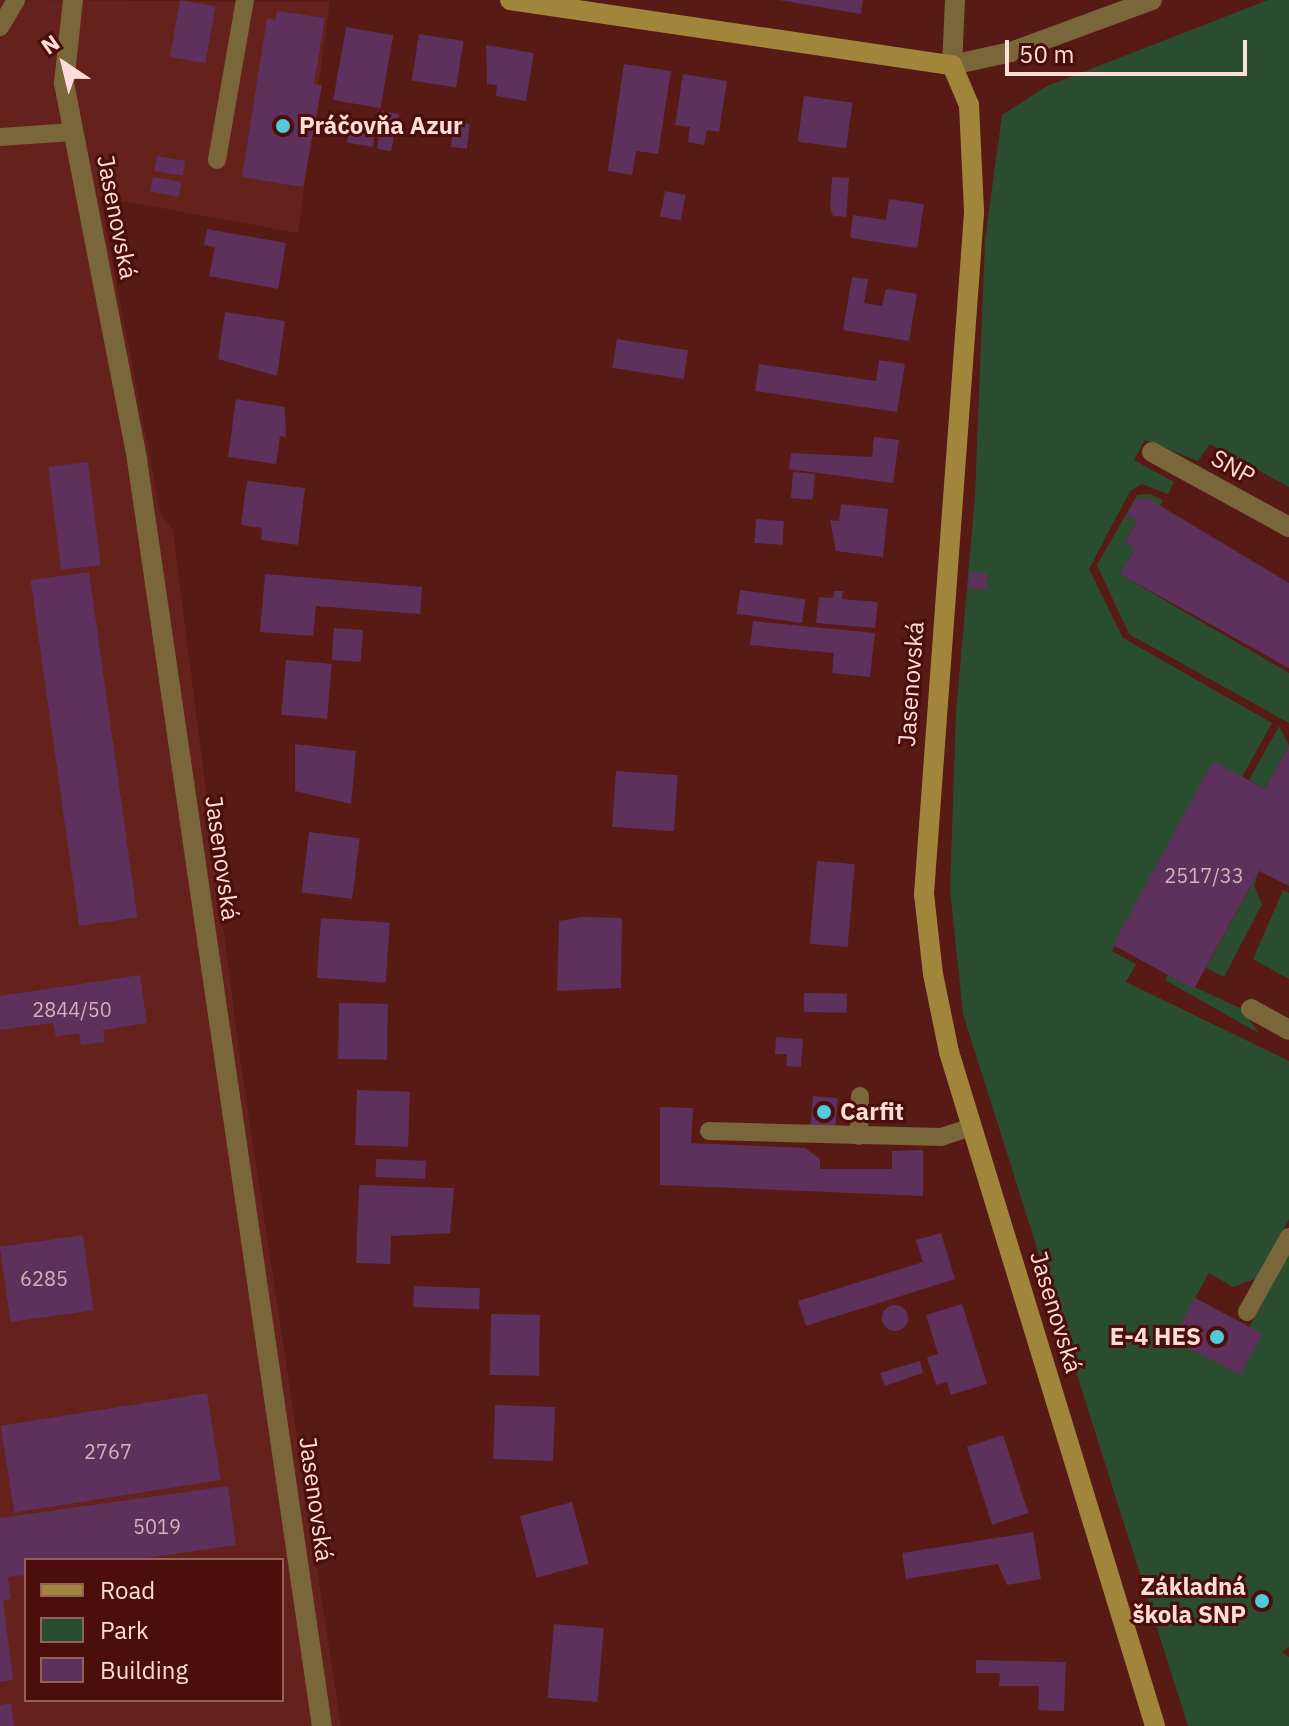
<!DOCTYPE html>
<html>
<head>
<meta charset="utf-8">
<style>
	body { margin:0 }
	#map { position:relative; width:1289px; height:1726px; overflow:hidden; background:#571a15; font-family:"IBM Plex Sans",sans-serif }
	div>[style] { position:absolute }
	.built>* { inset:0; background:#65211b }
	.green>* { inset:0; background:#2a4d30 }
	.building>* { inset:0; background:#5e305c; transform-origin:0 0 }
	.round { border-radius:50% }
	.lane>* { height:18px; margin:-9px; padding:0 9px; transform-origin:9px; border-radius:9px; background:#79673b }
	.street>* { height:20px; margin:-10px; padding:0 10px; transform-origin:10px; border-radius:10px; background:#79673b }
	.secondary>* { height:20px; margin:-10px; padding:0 10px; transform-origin:10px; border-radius:10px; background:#a1853b }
	.dots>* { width:22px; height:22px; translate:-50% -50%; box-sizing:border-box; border:4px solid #4b0e0a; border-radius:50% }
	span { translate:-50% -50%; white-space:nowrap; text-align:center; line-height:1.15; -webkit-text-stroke:6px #4b0e0a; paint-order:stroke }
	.number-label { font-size:20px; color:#d5b2b9 }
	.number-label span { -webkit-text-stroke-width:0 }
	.poi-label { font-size:24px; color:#fdddd8; font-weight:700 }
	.left { translate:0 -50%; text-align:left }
	.right { translate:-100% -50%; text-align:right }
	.street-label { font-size:24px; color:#fdddd8 }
	.legend { position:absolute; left:24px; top:1558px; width:260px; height:144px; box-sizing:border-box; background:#4b0e0a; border:2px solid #92615c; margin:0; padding:10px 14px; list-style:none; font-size:24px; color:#fdddd8 }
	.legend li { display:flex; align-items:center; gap:16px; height:40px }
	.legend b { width:40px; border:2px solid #92615c }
	.north { position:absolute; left:24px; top:24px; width:80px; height:80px; -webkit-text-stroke:6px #4b0e0a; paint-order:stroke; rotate:325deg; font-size:22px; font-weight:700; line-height:32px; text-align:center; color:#fdddd8 }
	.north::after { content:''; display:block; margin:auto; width:28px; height:36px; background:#fdddd8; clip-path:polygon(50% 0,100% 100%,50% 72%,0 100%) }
	.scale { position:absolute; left:1005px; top:40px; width:242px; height:36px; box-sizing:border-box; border:4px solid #fdddd8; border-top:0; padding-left:10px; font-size:24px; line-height:28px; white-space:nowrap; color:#fdddd8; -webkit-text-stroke:6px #4b0e0a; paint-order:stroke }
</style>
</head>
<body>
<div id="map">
	<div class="built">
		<i style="clip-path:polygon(evenodd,0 0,330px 2px,298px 233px,100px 197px,161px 514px,173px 530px,239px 1052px,341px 1726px,0 1726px,0 0,26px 1560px,282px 1560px,282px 1700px,26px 1700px,26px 1560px)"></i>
	</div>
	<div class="green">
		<i style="clip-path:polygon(1268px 0,1289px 0,1289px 487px,1210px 444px,1198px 461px,1145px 440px,1134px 460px,1174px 482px,1168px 494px,1142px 484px,1130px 491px,1089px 569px,1123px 638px,1272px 723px,1242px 777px,1213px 762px,1112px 951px,1136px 964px,1126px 982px,1289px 1061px,1289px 1219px,1257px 1278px,1233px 1287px,1209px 1273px,1195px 1298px,1249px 1327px,1289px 1255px,1289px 1647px,1282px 1652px,1289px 1657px,1289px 1726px,1188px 1726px,963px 1014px,950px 890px,956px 713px,975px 496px,985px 240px,1002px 115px,1047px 86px)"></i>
		<i style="clip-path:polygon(1150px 494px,1163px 500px,1160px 506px,1136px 500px,1127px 515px,1137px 521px,1125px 542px,1135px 548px,1120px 574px,1289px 673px,1289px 723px,1129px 634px,1097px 565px,1137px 495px)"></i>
		<i style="clip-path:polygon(1279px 726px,1289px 745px,1265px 789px,1249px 780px)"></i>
		<i style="clip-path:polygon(1259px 871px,1254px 886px,1262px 904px,1224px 977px,1206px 968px)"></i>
		<i style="clip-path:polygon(1283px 890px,1289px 893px,1289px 979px,1253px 959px)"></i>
		<i style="clip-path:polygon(1168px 975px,1240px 1008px,1260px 1034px,1165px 980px)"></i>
	</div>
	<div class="building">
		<i style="left:180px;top:0;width:36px;height:58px;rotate:10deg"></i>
		<i style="clip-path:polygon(779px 0,863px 0,861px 14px)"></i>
		<i style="clip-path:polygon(277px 11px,325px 18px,314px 84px,322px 85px,303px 187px,242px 177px,267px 18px,275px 20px)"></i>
		<i style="left:346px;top:27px;width:48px;height:74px;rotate:10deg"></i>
		<i style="left:419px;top:34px;width:45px;height:47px;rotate:9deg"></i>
		<i style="clip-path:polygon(486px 45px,534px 53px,526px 101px,496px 96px,497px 85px,487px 84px)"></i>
		<i style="clip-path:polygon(624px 64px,671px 71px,658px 154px,636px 151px,632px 175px,608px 171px)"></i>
		<i style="clip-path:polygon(683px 74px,727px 81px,719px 132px,707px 130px,704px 145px,688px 142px,690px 127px,675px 125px)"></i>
		<i style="left:804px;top:96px;width:49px;height:46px;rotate:8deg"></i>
		<i style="clip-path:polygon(382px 111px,399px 114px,391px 151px,377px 149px)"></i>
		<i style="left:454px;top:122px;width:16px;height:25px;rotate:7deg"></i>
		<i style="left:349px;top:130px;width:26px;height:13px;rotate:9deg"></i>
		<i style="left:157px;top:156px;width:29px;height:15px;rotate:10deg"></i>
		<i style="left:153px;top:177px;width:29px;height:15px;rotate:10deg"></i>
		<i style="clip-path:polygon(832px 177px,849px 178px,846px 217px,833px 216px,830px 207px)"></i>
		<i style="left:665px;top:191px;width:21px;height:26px;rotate:11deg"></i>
		<i style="clip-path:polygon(889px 199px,924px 204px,917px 248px,850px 238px,853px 215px,886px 220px)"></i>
		<i style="clip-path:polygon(207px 229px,286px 243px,278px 289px,209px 276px,215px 247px,204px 245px)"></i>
		<i style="clip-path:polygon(852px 277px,868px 279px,864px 303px,882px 306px,886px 289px,917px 294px,909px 341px,843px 330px)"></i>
		<i style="clip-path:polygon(225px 312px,285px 321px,277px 376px,218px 359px)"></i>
		<i style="left:617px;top:339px;width:72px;height:29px;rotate:9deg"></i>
		<i style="clip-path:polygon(879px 360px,905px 364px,897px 412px,755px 391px,759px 364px,876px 381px)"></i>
		<i style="clip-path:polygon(236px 399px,285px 407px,286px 437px,280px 436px,276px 464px,228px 457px)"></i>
		<i style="clip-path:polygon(874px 437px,899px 440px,893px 483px,789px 469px,791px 453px,872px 457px)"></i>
		<i style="left:88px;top:462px;width:104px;height:40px;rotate:83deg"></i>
		<i style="left:793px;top:472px;width:22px;height:26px;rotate:5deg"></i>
		<i style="clip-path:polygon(247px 481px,305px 488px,298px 545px,261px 540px,262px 528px,241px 525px)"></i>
		<i style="clip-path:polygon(1136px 499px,1149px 499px,1289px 583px,1289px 668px,1120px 574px,1135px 548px,1125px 542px,1137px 521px,1127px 515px)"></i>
		<i style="clip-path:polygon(841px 504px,888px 509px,883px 557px,836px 551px,830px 520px,839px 521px)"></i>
		<i style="left:756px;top:519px;width:28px;height:24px;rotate:4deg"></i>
		<i style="left:89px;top:572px;width:349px;height:59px;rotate:82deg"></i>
		<i style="left:969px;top:573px;width:18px;height:16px"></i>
		<i style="clip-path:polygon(265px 574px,422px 587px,420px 614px,316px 606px,313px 636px,260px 632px)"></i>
		<i style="left:740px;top:590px;width:66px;height:24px;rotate:8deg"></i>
		<i style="clip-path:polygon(834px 591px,843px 591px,842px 599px,878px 602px,875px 628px,816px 623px,819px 597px,833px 598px)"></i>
		<i style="clip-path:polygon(753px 621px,875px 633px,870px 677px,832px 673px,834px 653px,750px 645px)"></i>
		<i style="left:334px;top:628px;width:29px;height:32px;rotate:4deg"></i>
		<i style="left:286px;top:660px;width:46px;height:55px;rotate:5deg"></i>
		<i style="clip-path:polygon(295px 744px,356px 751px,351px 804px,295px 791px)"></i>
		<i style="clip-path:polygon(1289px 745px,1289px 886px,1259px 871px,1194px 989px,1113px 945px,1213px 761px,1265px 789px)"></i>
		<i style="left:616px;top:771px;width:62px;height:56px;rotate:4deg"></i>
		<i style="left:309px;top:832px;width:51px;height:61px;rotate:7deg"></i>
		<i style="left:817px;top:861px;width:38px;height:83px;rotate:5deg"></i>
		<i style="clip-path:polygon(581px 917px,622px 918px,621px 988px,557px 991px,559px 921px)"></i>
		<i style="left:321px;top:918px;width:69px;height:60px;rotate:4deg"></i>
		<i style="clip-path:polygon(140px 975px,147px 1023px,103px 1030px,105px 1042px,81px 1045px,79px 1033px,56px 1037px,53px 1023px,0 1030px,0 996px)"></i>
		<i style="left:804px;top:993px;width:43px;height:19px;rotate:1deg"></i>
		<i style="left:339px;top:1003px;width:49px;height:56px;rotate:1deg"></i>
		<i style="clip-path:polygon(776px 1037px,803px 1039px,801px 1067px,786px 1066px,787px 1054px,775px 1054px)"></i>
		<i style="left:357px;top:1090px;width:53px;height:55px;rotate:2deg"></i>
		<i style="left:813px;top:1096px;width:25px;height:30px;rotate:5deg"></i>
		<i style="clip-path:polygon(660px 1107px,693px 1108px,691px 1143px,805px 1148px,820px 1159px,820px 1169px,892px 1169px,892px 1151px,923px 1150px,923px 1196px,660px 1185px)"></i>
		<i style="left:376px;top:1159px;width:50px;height:18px;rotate:2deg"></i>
		<i style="clip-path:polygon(359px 1185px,454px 1188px,450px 1233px,391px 1236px,390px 1264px,356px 1263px)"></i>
		<i style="clip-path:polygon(941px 1233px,955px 1279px,806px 1326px,798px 1301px,923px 1262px,916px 1240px)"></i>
		<i style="left:83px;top:1235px;width:76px;height:84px;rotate:82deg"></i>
		<i style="left:414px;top:1286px;width:66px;height:21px;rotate:2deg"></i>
		<i style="left:1195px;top:1298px;width:76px;height:47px;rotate:28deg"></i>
		<i style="clip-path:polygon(962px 1304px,987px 1384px,951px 1395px,947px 1382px,936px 1385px,927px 1357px,938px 1354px,926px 1315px)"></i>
		<i class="round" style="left:882px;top:1305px;width:26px;height:26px"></i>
		<i style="left:491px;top:1314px;width:49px;height:61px;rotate:1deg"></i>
		<i style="clip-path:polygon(920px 1361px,923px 1373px,885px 1386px,880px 1373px)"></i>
		<i style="left:207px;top:1393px;width:88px;height:209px;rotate:81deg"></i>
		<i style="left:495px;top:1405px;width:60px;height:54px;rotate:2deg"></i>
		<i style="left:1003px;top:1435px;width:82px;height:38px;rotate:72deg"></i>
		<i style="clip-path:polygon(228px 1486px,236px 1545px,132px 1560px,26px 1560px,26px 1575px,8px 1577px,11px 1599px,3px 1600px,13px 1680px,0 1682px,0 1518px)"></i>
		<i style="left:572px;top:1502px;width:64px;height:54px;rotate:75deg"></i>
		<i style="clip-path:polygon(1033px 1532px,1041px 1579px,1007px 1585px,998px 1564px,906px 1579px,902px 1553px)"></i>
		<i style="left:554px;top:1624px;width:50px;height:74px;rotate:5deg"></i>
		<i style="clip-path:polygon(976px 1660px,1066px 1662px,1064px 1711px,1038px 1710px,1039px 1686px,999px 1686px,1000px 1673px,976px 1673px)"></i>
		<i style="clip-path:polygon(11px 1703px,14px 1726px,0 1726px,0 1705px)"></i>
	</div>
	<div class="lane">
		<i style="left:0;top:27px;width:31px;rotate:-59deg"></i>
		<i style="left:0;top:137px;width:73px;rotate:-3.9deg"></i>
		<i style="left:217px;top:160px;width:162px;rotate:-80.1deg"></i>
		<i style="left:709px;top:1131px;width:232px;rotate:1.5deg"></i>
		<i style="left:941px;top:1137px;width:33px;rotate:-18deg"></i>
		<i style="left:859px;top:1136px;width:40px;rotate:-88.6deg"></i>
		<i style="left:1247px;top:1312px;width:86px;rotate:-60.8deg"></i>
	</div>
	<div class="street">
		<i style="left:73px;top:0;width:83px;rotate:96.2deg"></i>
		<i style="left:64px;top:83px;width:384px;rotate:79deg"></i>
		<i style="left:137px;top:460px;width:1279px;rotate:81.69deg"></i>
		<i style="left:955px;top:0;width:65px;rotate:92.6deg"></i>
		<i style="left:952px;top:65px;width:60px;rotate:-12.4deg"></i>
		<i style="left:1011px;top:52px;width:150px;rotate:-20.2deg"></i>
		<i style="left:1152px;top:452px;width:156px;rotate:28.7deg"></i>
		<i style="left:1251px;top:1009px;width:43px;rotate:28.9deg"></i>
	</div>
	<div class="secondary">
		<i style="left:510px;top:0;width:447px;rotate:8.4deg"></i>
		<i style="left:952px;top:65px;width:43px;rotate:67deg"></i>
		<i style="left:969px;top:105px;width:108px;rotate:87.3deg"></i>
		<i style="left:974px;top:213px;width:683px;rotate:94.2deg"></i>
		<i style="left:924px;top:894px;width:81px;rotate:83.6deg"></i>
		<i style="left:933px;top:974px;width:80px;rotate:78.4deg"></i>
		<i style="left:949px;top:1052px;width:705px;rotate:73deg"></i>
	</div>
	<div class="dots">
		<i style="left:283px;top:126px;background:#53cadc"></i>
		<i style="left:824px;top:1112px;background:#53cadc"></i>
		<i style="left:1217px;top:1337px;background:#53cadc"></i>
		<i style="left:1262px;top:1601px;background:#53cadc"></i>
	</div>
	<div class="number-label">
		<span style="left:1204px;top:875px">2517/33</span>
		<span style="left:72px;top:1009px">2844/50</span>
		<span style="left:44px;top:1278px">6285</span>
		<span style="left:108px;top:1451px">2767</span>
		<span style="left:157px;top:1526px">5019</span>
	</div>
	<div class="poi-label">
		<span class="left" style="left:299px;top:126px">Práčovňa Azur</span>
		<span class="left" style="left:840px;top:1112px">Carfit</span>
		<span class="right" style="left:1201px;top:1337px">E-4 HES</span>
		<span class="right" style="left:1246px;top:1601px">Základná<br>škola SNP</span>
	</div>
	<div class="street-label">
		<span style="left:117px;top:217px;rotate:79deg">Jasenovská</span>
		<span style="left:1233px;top:467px;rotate:29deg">SNP</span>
		<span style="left:911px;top:684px;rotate:-86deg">Jasenovská</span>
		<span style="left:222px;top:858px;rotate:82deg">Jasenovská</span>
		<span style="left:1056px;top:1312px;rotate:73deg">Jasenovská</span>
		<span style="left:316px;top:1499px;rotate:82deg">Jasenovská</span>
	</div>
	<ul class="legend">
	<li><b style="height:10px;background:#a1853b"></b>Road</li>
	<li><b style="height:22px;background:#2a4d30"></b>Park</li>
	<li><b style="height:22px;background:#5e305c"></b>Building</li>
	</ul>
	<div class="north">N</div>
	<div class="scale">50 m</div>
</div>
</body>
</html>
